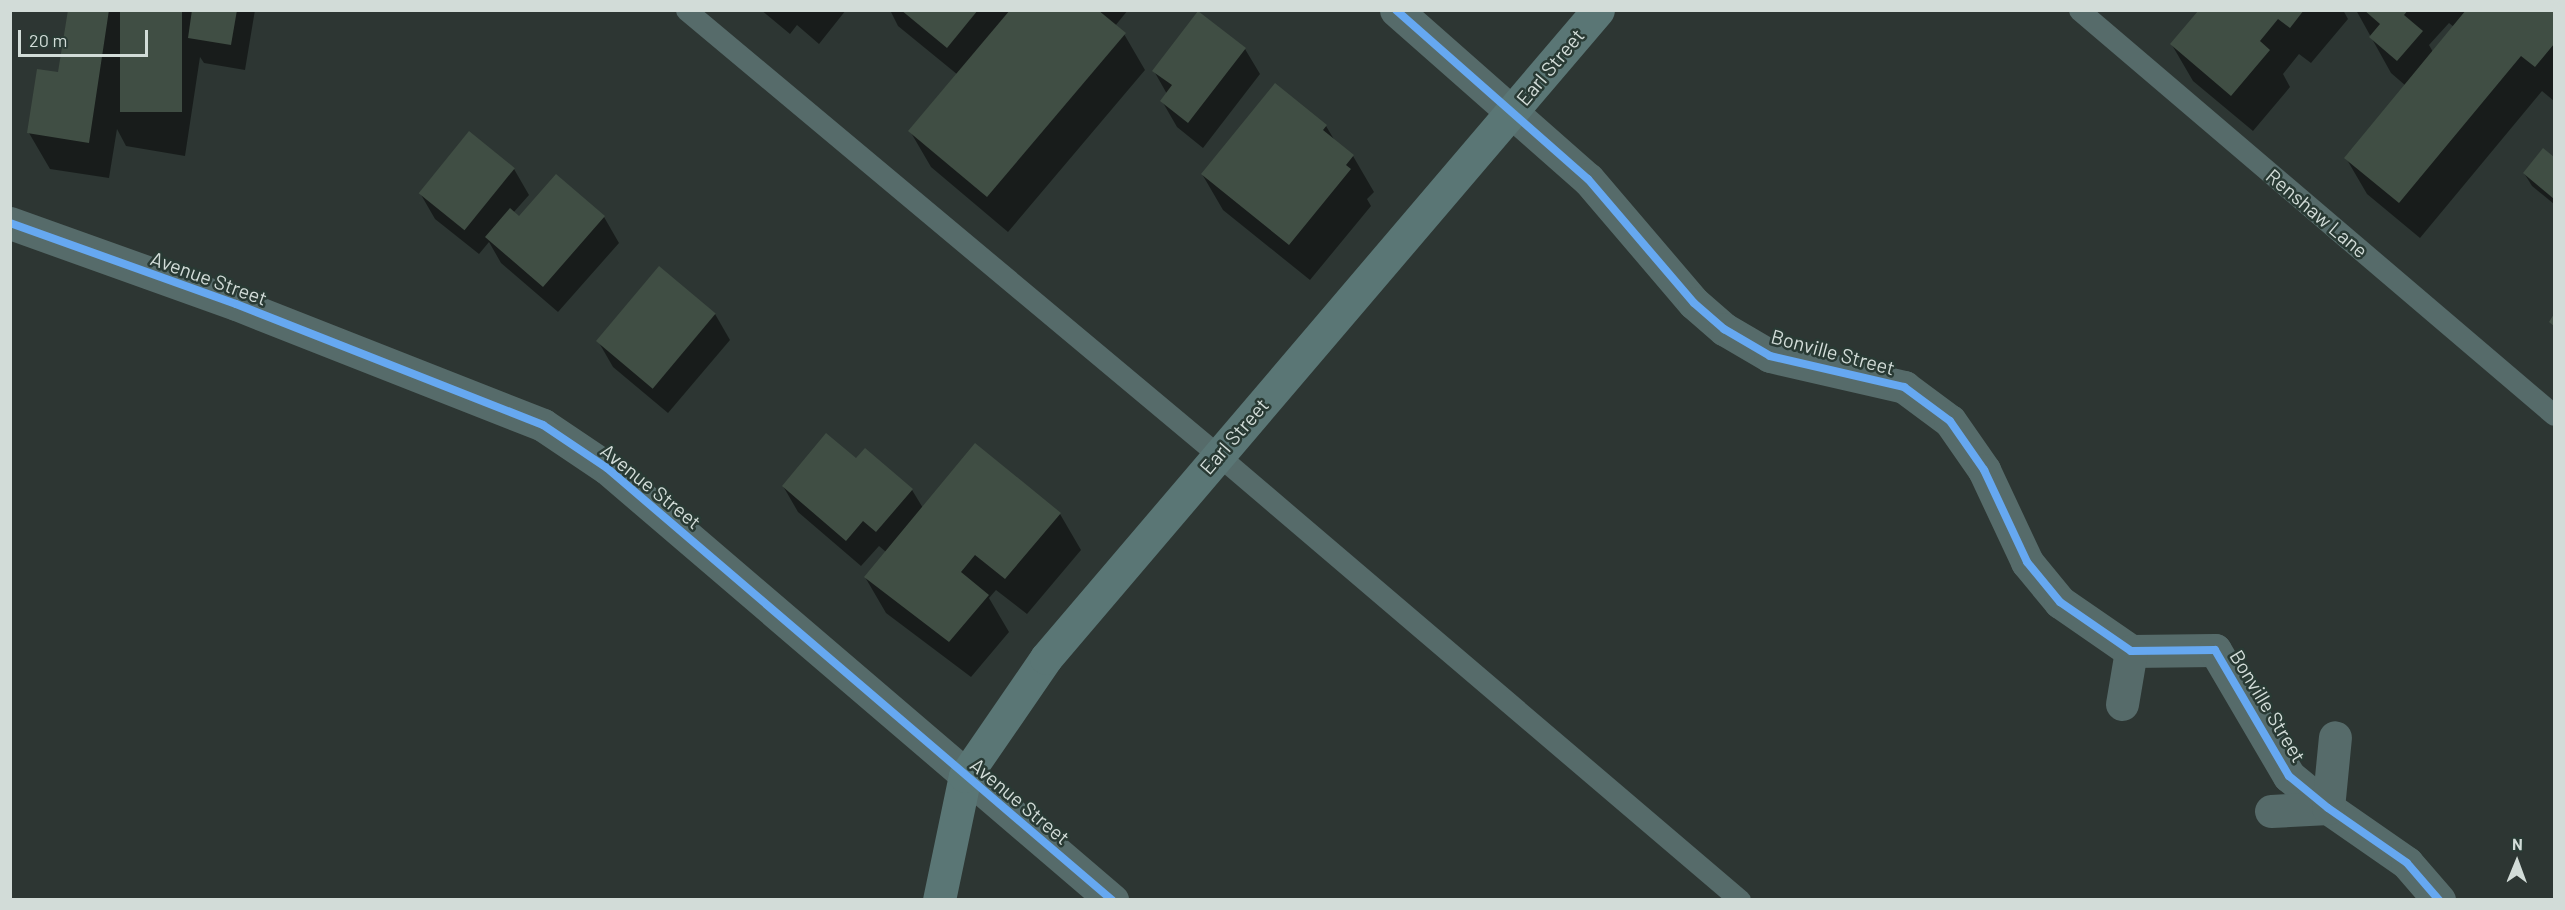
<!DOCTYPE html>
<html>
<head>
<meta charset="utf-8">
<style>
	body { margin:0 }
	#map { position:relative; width:2565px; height:910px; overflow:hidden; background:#2d3633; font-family:Barlow,sans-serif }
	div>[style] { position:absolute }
	.shadow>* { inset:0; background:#0007 }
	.building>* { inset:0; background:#404e44; transform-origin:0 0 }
	.lane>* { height:21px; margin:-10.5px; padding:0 10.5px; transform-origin:10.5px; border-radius:10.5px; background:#566b6a }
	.street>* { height:33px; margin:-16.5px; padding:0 16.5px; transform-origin:16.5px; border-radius:16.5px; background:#566b6a }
	.secondary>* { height:33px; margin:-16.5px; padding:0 16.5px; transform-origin:16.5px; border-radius:16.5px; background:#5a7675 }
	.cycleway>* { height:8px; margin:-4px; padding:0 4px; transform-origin:4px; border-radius:4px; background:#66a8f1 }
	span { translate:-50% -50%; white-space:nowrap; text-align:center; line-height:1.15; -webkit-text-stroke:5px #293a34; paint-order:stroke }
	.street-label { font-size:20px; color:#d2dcd8 }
	.frame { position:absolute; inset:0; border:12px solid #d2dcd8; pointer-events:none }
	.north { position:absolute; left:2487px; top:832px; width:60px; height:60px; -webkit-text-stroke:4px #293a34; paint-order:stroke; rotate:1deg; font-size:16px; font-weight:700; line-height:24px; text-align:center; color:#d2dcd8 }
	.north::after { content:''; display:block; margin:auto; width:21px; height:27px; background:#d2dcd8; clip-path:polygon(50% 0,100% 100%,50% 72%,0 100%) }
	.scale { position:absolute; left:18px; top:30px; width:130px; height:27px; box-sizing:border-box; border:3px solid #d2dcd8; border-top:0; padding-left:8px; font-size:18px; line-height:21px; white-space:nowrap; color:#d2dcd8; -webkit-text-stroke:4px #293a34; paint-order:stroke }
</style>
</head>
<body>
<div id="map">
	<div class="shadow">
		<i style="clip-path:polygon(70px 10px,255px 10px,245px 70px,204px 63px,200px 57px,185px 156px,126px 146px,117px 129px,109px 178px,50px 169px,29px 133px,60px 74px)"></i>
		<i style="clip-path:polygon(761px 10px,846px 10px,819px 44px,797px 25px,790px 34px)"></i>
		<i style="clip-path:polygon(890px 10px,1128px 10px,1115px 26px,1124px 34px,1145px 70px,1008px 232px,931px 167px,910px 131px,958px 75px,898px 26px)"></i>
		<i style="clip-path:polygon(2219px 10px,2343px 10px,2348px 19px,2311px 63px,2299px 54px,2283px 74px,2290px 87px,2253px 131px,2193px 81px,2172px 45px,2199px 12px)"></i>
		<i style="clip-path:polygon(evenodd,2356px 10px,2554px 10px,2554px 101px,2542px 91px,2420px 238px,2367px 194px,2346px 158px,2406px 86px,2391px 73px,2356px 10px,2449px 23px,2454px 27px,2433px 52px,2429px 45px,2449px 23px)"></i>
		<i style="clip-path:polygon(1245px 49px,1260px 74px,1203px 148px,1177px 127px,1162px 101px,1167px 94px,1154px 71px)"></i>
		<i style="clip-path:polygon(1326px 126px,1335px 141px,1353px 156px,1374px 192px,1367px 199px,1371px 206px,1310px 280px,1223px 210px,1202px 174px)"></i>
		<i style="clip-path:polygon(469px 133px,514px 169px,529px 195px,513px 213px,520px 219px,557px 176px,604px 217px,619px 243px,558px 312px,501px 263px,489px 242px,479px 254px,435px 219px,420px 193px)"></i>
		<i style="clip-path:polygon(2543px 150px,2554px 159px,2554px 204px,2532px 186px,2524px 173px)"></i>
		<i style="clip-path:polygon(659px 268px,715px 314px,730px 340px,668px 413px,613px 367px,598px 341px)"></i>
		<i style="clip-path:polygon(856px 461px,912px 490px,923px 508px,1060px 514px,1081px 550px,1027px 614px,996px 590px,989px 598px,1009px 632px,971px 677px,886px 613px,865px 577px,886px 552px,879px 546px,861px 566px,798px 512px,783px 486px)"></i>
	</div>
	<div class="building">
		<i style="clip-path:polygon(68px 10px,109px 10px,89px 143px,27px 133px,37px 69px,58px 72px)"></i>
		<i style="left:120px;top:10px;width:62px;height:102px"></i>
		<i style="clip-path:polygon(192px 10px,237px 10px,231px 45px,188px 38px)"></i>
		<i style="clip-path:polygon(901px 10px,978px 10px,947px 48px)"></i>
		<i style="clip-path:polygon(1010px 10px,1098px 10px,1126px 33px,987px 197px,908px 131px)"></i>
		<i style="clip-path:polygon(2304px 10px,2290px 28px,2278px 19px,2260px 41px,2270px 50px,2231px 96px,2170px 44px,2198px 11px)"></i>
		<i style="clip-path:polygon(2364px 10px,2408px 10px,2404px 15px,2423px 31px,2397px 61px,2369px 37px,2380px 24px)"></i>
		<i style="clip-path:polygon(2466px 10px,2554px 10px,2554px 44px,2535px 67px,2521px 56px,2399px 203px,2344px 158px)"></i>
		<i style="clip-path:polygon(1198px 11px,1246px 48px,1188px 123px,1160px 101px,1172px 85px,1152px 71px)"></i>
		<i style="clip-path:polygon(1275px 83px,1327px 125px,1323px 130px,1354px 155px,1346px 165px,1351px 169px,1289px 245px,1201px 174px)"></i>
		<i style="left:469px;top:131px;width:59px;height:80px;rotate:39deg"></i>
		<i style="clip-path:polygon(2543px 148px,2554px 157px,2554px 199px,2523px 173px)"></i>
		<i style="clip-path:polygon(556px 174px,605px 216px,543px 287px,485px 237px,510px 208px,519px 216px)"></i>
		<i style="left:659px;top:266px;width:74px;height:98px;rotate:40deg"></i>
		<i style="clip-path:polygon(2554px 314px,2554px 326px,2549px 322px)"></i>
		<i style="clip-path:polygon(826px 433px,856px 458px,865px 448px,913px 489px,876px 532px,863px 521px,846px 541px,782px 486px)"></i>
		<i style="clip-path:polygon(975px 443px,1061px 513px,1005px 579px,975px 555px,961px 572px,989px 595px,949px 642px,864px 577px)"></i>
	</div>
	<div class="lane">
		<i style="left:686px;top:10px;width:694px;rotate:39.91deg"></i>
		<i style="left:1218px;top:455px;width:686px;rotate:40.45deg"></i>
		<i style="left:2079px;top:10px;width:624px;rotate:40.45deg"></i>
	</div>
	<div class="street">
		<i style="left:1396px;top:10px;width:256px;rotate:41.4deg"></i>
		<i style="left:1588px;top:179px;width:163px;rotate:49.5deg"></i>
		<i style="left:1694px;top:303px;width:40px;rotate:41deg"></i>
		<i style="left:1724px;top:329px;width:53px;rotate:30.4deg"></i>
		<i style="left:1770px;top:356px;width:138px;rotate:13deg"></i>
		<i style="left:1904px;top:387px;width:57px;rotate:36.5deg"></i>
		<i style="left:1950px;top:421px;width:60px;rotate:55.2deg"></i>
		<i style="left:1984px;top:470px;width:102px;rotate:64.9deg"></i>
		<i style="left:2027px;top:562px;width:52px;rotate:50.5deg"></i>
		<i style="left:2060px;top:602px;width:86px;rotate:34.6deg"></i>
		<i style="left:2131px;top:651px;width:84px;rotate:-0.7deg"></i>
		<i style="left:2215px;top:650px;width:146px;rotate:59.6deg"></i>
		<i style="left:2289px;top:776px;width:50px;rotate:39.4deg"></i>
		<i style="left:2328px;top:808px;width:96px;rotate:34.8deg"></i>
		<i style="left:2407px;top:863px;width:49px;rotate:49.1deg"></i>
		<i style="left:10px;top:223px;width:240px;rotate:19.7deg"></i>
		<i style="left:236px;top:304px;width:330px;rotate:21.5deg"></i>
		<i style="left:543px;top:425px;width:77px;rotate:33.9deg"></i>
		<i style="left:607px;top:468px;width:665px;rotate:40.55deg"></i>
		<i style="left:2122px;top:704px;width:54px;rotate:-80.4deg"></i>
		<i style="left:2271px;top:811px;width:57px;rotate:-3deg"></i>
		<i style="left:2328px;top:808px;width:71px;rotate:-84.4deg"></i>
	</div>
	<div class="secondary">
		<i style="left:939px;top:900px;width:127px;rotate:-78.2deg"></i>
		<i style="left:965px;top:776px;width:143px;rotate:-55.5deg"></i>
		<i style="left:1046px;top:658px;width:851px;rotate:-49.57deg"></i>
	</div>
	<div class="cycleway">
		<i style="left:1396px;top:10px;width:256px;rotate:41.4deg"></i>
		<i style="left:1588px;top:179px;width:163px;rotate:49.5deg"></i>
		<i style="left:1694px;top:303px;width:40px;rotate:41deg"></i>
		<i style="left:1724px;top:329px;width:53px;rotate:30.4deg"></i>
		<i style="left:1770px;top:356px;width:138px;rotate:13deg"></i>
		<i style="left:1904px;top:387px;width:57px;rotate:36.5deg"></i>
		<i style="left:1950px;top:421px;width:60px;rotate:55.2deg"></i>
		<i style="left:1984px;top:470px;width:102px;rotate:64.9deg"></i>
		<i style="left:2027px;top:562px;width:52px;rotate:50.5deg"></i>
		<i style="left:2060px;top:602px;width:86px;rotate:34.6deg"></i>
		<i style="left:2131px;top:651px;width:84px;rotate:-0.7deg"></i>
		<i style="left:2215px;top:650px;width:146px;rotate:59.6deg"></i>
		<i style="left:2289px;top:776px;width:50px;rotate:39.4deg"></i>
		<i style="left:2328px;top:808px;width:96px;rotate:34.8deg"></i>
		<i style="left:2407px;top:863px;width:49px;rotate:49.1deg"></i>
		<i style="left:10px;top:223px;width:240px;rotate:19.7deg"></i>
		<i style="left:236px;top:304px;width:330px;rotate:21.5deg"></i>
		<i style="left:543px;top:425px;width:77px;rotate:33.9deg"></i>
		<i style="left:607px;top:468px;width:665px;rotate:40.55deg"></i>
	</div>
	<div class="street-label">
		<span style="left:1550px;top:67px;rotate:-50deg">Earl Street</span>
		<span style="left:2317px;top:213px;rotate:40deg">Renshaw Lane</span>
		<span style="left:209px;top:278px;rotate:20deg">Avenue Street</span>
		<span style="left:1833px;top:352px;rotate:15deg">Bonville Street</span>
		<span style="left:1234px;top:436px;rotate:-49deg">Earl Street</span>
		<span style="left:651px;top:486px;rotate:39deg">Avenue Street</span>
		<span style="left:2268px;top:706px;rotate:59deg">Bonville Street</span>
		<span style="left:1020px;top:801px;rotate:40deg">Avenue Street</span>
	</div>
	<div class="frame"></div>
	<div class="north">N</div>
	<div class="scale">20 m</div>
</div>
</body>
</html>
